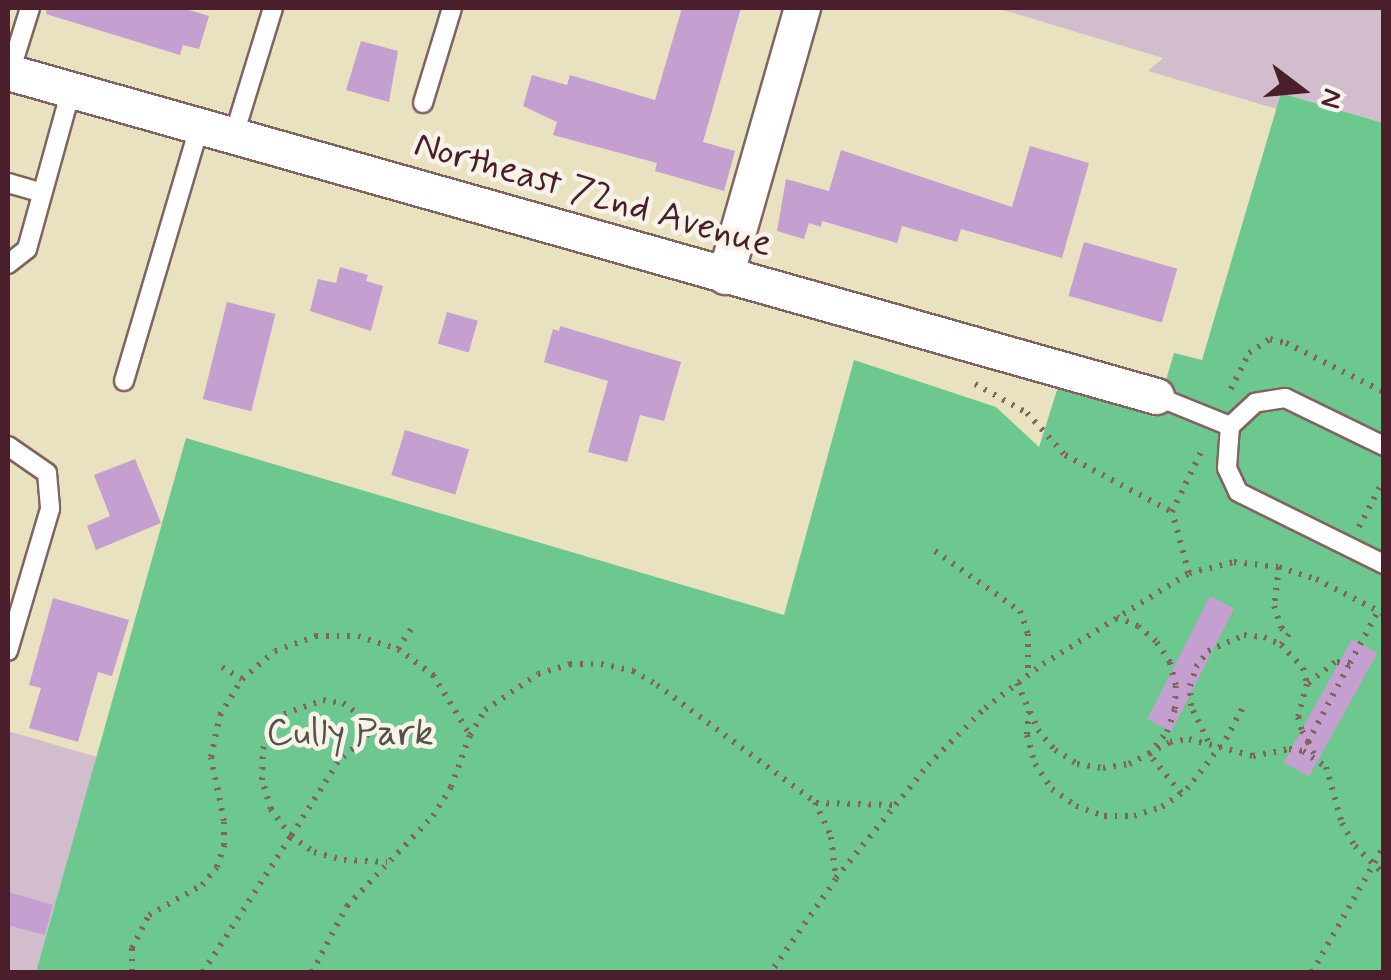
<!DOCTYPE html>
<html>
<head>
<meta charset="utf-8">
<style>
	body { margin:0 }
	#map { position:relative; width:1391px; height:980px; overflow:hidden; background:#e8e2c1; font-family:Mynerve,sans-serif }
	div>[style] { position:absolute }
	.industrial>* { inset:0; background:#d1bdcc }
	.green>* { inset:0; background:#6dc88f }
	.building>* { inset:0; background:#c59fcf; transform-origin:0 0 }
	.path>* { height:6px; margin-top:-3px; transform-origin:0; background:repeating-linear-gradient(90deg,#816360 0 2.5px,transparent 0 10.5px) }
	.roads { filter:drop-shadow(2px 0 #816360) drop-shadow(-2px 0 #816360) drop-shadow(0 2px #816360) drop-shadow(0 -2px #816360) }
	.lane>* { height:18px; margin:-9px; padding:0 9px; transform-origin:9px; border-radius:9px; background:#fff }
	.street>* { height:35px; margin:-17.5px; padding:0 17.5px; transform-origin:17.5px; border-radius:17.5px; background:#fff }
	.path-bridge>* { height:6px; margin-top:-3px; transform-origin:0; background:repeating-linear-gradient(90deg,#816360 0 2.5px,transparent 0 10.5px) }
	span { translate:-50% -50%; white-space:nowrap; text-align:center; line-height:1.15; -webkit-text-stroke:9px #f7f3e8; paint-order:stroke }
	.street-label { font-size:38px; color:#4a1f2b }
	.park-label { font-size:38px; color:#545249 }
	.frame { position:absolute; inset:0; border:10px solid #4a1f2b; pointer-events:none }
	.north { position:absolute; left:1251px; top:40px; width:100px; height:100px; -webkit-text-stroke:8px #f7f3e8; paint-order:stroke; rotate:106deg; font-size:28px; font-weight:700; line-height:40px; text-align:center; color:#4a1f2b }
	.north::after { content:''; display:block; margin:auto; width:35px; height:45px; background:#4a1f2b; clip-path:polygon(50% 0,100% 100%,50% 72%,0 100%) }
</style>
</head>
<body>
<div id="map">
	<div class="industrial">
		<i style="clip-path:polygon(997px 8px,1383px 8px,1383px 123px,1282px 93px,1277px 109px,1148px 71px,1163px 58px)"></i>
		<i style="clip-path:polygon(8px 731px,97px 757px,36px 972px,8px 972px)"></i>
	</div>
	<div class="green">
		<i style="clip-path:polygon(1281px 93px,1383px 123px,1383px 972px,36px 972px,186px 438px,784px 615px,854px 360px,996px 407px,1039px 447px,1058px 387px,1155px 417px,1174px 353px,1202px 360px)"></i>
	</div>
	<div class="building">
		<i style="clip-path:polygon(47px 8px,182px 8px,209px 16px,199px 49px,183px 45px,180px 55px,46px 14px)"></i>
		<i style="clip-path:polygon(682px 8px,741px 8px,703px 142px,735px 151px,724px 191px,655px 171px,657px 163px,553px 135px,557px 122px,523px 106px,532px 75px,567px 85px,570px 75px,655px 100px)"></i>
		<i style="clip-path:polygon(361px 41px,398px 51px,389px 102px,346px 90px)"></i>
		<i style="clip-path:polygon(1030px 146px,1089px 163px,1062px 258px,961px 229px,957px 242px,902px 226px,897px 243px,822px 221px,821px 227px,809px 223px,804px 239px,777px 231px,786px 179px,829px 191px,841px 150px,1012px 207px)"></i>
		<i style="left:1084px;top:242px;width:97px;height:56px;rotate:16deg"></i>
		<i style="clip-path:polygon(340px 267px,368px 275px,366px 281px,383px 286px,371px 331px,310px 311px,318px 279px,336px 283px)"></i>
		<i style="left:227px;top:302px;width:50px;height:100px;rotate:14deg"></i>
		<i style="left:447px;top:312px;width:32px;height:33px;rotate:16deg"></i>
		<i style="clip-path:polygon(560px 326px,681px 362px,664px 421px,640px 415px,627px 462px,588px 452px,608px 381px,544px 362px,553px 329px,559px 331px)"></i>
		<i style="left:405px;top:430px;width:67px;height:47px;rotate:17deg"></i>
		<i style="clip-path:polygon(135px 459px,161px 523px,96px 550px,87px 526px,110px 516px,94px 475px)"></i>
		<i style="left:1210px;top:596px;width:27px;height:138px;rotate:27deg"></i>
		<i style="clip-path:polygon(53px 598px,129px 620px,112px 676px,98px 672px,78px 742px,29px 728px,41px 688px,29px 685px)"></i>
		<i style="left:1352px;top:639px;width:29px;height:141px;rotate:29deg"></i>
		<i style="clip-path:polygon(8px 892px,53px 905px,45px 935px,8px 925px)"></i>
	</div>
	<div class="path">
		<i style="left:975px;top:384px;width:60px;rotate:29.1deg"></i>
		<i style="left:1027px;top:413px;width:57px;rotate:47.9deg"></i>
		<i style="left:1065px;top:455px;width:121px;rotate:28deg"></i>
		<i style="left:1172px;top:512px;width:69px;rotate:-64.2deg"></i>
		<i style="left:1231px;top:389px;width:40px;rotate:-63.4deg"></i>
		<i style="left:1249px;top:353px;width:25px;rotate:-34deg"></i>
		<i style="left:1270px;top:339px;width:16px;rotate:14deg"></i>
		<i style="left:1286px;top:343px;width:110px;rotate:26.6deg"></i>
		<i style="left:1359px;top:527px;width:54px;rotate:-62.5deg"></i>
		<i style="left:935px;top:551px;width:104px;rotate:35.2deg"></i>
		<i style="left:1020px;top:611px;width:24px;rotate:71deg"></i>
		<i style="left:1028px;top:634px;width:40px;rotate:90deg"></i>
		<i style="left:1279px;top:567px;width:39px;rotate:97deg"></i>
		<i style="left:1274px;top:606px;width:23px;rotate:72deg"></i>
		<i style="left:1281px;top:628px;width:10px;rotate:37deg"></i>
		<i style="left:1289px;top:634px;width:14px;rotate:126deg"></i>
		<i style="left:1281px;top:645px;width:32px;rotate:46deg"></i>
		<i style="left:1303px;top:668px;width:16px;rotate:76deg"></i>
		<i style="left:1189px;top:573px;width:46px;rotate:-13.7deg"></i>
		<i style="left:1234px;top:562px;width:45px;rotate:6.3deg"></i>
		<i style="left:1279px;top:567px;width:39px;rotate:18deg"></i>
		<i style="left:1316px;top:579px;width:76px;rotate:27.2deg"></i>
		<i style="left:398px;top:649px;width:24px;rotate:-57deg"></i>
		<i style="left:1350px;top:663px;width:59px;rotate:-61.7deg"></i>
		<i style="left:222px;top:667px;width:23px;rotate:31deg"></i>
		<i style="left:1017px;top:683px;width:51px;rotate:65.9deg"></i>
		<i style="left:1038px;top:730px;width:26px;rotate:50deg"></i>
		<i style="left:1055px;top:750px;width:26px;rotate:32deg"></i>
		<i style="left:1077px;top:764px;width:26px;rotate:9deg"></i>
		<i style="left:1103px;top:768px;width:26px;rotate:-9deg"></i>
		<i style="left:1129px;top:764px;width:22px;rotate:-27deg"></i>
		<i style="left:1149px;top:754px;width:28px;rotate:-51deg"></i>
		<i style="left:1167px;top:732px;width:24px;rotate:-71deg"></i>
		<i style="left:1175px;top:709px;width:24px;rotate:-88deg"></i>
		<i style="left:1176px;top:685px;width:24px;rotate:-105deg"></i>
		<i style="left:1170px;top:662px;width:25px;rotate:-124deg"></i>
		<i style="left:1156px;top:641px;width:23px;rotate:-140deg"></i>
		<i style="left:1138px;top:626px;width:23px;rotate:-157deg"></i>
		<i style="left:323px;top:700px;width:20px;rotate:9deg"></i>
		<i style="left:343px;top:703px;width:41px;rotate:36deg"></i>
		<i style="left:376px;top:727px;width:52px;rotate:137.4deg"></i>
		<i style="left:338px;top:762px;width:88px;rotate:122.4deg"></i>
		<i style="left:291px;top:836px;width:34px;rotate:-127deg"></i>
		<i style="left:271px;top:809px;width:30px;rotate:-107deg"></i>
		<i style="left:262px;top:780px;width:31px;rotate:-88deg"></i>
		<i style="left:263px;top:749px;width:22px;rotate:-68deg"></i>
		<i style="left:271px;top:729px;width:20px;rotate:-49deg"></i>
		<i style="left:284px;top:714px;width:41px;rotate:-19.7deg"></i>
		<i style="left:1029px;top:711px;width:24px;rotate:95deg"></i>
		<i style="left:1027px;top:735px;width:30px;rotate:75deg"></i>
		<i style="left:1035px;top:764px;width:30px;rotate:56deg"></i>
		<i style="left:1052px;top:789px;width:29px;rotate:35deg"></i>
		<i style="left:1076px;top:806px;width:30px;rotate:20deg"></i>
		<i style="left:1104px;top:816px;width:30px"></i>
		<i style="left:1134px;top:816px;width:29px;rotate:-18deg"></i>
		<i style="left:1162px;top:807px;width:31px;rotate:-36deg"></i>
		<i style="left:1208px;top:741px;width:39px;rotate:-116deg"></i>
		<i style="left:1191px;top:706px;width:20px;rotate:-93deg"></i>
		<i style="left:1190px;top:686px;width:20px;rotate:-72deg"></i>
		<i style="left:1196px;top:667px;width:20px;rotate:-53deg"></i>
		<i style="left:1208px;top:651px;width:39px;rotate:-24deg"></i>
		<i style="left:1244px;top:635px;width:20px;rotate:6deg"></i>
		<i style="left:1264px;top:637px;width:19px;rotate:25deg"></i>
		<i style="left:1308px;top:742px;width:89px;rotate:-62deg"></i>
		<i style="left:1350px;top:663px;width:15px;rotate:-176deg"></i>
		<i style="left:1335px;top:662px;width:36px;rotate:142deg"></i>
		<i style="left:1307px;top:684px;width:34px;rotate:105deg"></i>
		<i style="left:1298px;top:717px;width:15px;rotate:74deg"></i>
		<i style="left:1302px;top:731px;width:13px;rotate:61deg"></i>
		<i style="left:1308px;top:742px;width:16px;rotate:63deg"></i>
		<i style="left:1181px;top:793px;width:50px;rotate:-129.4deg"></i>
		<i style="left:1149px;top:754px;width:24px;rotate:-30deg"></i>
		<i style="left:1170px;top:742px;width:19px;rotate:-9deg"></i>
		<i style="left:1189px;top:739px;width:66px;rotate:14.9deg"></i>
		<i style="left:1253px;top:756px;width:37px;rotate:-11deg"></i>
		<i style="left:1289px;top:749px;width:14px;rotate:8deg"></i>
		<i style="left:1303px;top:751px;width:28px;rotate:35deg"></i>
		<i style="left:1326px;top:767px;width:58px;rotate:74.1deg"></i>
		<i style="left:1342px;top:823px;width:26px;rotate:61deg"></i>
		<i style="left:1355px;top:846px;width:40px;rotate:44deg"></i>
		<i style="left:816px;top:803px;width:78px;rotate:1.5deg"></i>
		<i style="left:836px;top:878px;width:146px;rotate:-50.8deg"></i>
		<i style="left:928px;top:765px;width:81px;rotate:-45deg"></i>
		<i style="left:985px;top:708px;width:73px;rotate:-37.2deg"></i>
		<i style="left:1043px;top:664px;width:172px;rotate:-31.9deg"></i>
		<i style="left:1189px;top:573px;width:63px;rotate:-105.6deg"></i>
		<i style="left:132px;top:972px;width:24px;rotate:-90deg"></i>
		<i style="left:132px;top:948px;width:37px;rotate:-63deg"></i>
		<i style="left:149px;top:915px;width:61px;rotate:-29.5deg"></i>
		<i style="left:202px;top:885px;width:23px;rotate:-50deg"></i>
		<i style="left:217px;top:867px;width:23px;rotate:-72deg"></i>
		<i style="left:224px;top:845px;width:24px;rotate:-90deg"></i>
		<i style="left:224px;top:821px;width:65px;rotate:-101.5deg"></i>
		<i style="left:211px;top:757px;width:43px;rotate:-77.9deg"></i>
		<i style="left:220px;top:715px;width:42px;rotate:-58.6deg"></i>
		<i style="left:242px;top:679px;width:43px;rotate:-40.3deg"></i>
		<i style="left:275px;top:651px;width:44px;rotate:-20.1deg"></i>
		<i style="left:316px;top:636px;width:42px"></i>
		<i style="left:358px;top:636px;width:42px;rotate:18deg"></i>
		<i style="left:398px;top:649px;width:44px;rotate:36.6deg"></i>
		<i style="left:433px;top:675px;width:70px;rotate:58.3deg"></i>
		<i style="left:203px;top:972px;width:162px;rotate:-57.1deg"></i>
		<i style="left:291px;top:836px;width:28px;rotate:35deg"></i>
		<i style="left:314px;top:852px;width:31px;rotate:15deg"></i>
		<i style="left:344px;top:860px;width:43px;rotate:2.7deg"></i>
		<i style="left:312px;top:972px;width:75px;rotate:-62.1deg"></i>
		<i style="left:347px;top:906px;width:124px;rotate:-46.3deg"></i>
		<i style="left:433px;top:816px;width:34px;rotate:-58deg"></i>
		<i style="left:451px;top:787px;width:55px;rotate:-69.9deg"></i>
		<i style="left:470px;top:735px;width:29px;rotate:-59deg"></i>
		<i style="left:485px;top:710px;width:64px;rotate:-34.2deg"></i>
		<i style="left:538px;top:674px;width:34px;rotate:-17deg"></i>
		<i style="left:570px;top:664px;width:31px"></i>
		<i style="left:601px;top:664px;width:33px;rotate:12deg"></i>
		<i style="left:633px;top:671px;width:28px;rotate:30deg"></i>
		<i style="left:657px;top:685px;width:197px;rotate:36.5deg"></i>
		<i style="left:815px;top:802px;width:38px;rotate:65deg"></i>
		<i style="left:831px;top:837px;width:42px;rotate:83.2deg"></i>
		<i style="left:836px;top:879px;width:113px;rotate:125deg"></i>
		<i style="left:1312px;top:972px;width:145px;rotate:-60.3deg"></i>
	</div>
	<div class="roads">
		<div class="lane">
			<i style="left:10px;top:72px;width:67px;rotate:-72.6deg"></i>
			<i style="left:423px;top:103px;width:99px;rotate:-73deg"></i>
			<i style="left:233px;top:138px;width:136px;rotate:-72.9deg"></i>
			<i style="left:8px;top:183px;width:35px;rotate:16deg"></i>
			<i style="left:8px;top:264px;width:24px;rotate:-38deg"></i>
			<i style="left:27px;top:249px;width:165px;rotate:-74.5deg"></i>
			<i style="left:124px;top:381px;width:264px;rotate:-73.5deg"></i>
			<i style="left:1156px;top:396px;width:80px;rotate:22.1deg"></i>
			<i style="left:8px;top:446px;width:47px;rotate:34.7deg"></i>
			<i style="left:47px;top:473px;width:36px;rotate:85deg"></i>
			<i style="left:50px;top:509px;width:148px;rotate:106.5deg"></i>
			<i style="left:1384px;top:446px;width:110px;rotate:-154.1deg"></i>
			<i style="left:1285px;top:398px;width:30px;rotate:171deg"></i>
			<i style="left:1255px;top:403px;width:34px;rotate:137deg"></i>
			<i style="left:1230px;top:426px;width:42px;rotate:94.1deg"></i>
			<i style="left:1227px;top:468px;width:26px;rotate:65deg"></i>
			<i style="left:1238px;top:492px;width:163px;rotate:26.3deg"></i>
		</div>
		<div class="street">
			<i style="left:8px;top:72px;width:1193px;rotate:15.76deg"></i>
			<i style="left:725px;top:276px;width:279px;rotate:-74deg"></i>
		</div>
	</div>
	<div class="path-bridge">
		<i style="left:1187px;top:789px;width:63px;rotate:-52deg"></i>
		<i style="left:1226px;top:739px;width:38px;rotate:-62deg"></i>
	</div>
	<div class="street-label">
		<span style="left:593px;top:195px;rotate:16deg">Northeast 72nd Avenue</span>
	</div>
	<div class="park-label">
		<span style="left:350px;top:734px">Cully Park</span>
	</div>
	<div class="frame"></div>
	<div class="north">N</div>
</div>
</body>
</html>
